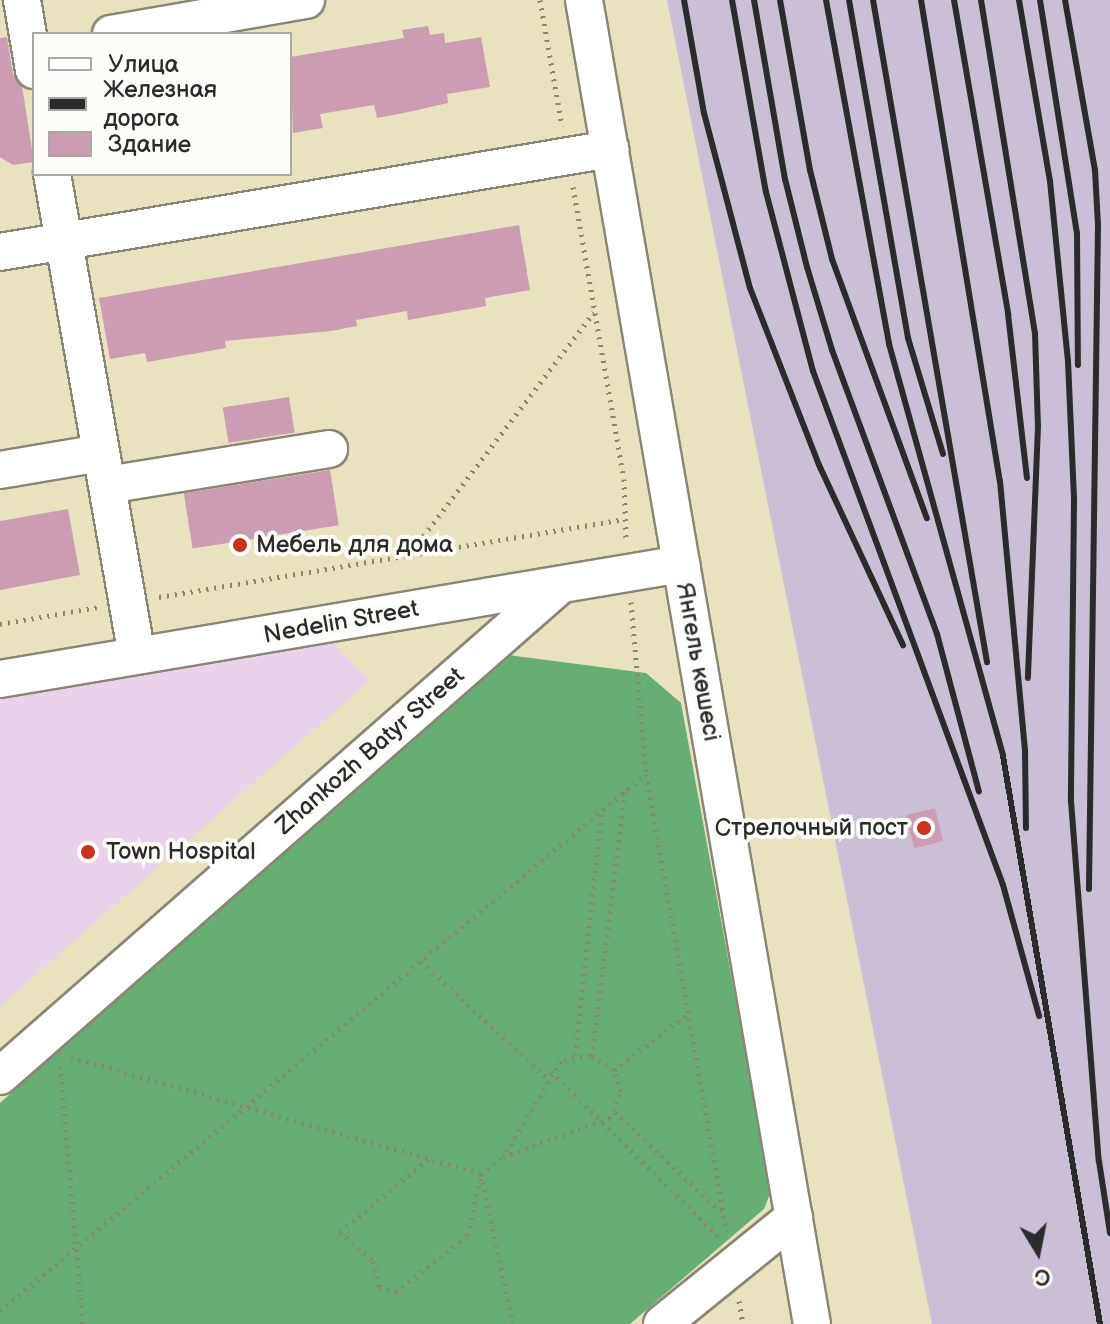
<!DOCTYPE html>
<html>
<head>
<meta charset="utf-8">
<style>
	body { margin:0 }
	#map { position:relative; width:1110px; height:1324px; overflow:hidden; background:#e9e2bf; font-family:"Balsamiq Sans",sans-serif }
	div>[style] { position:absolute }
	.built>* { inset:0; background:#ead1ec }
	.industrial>* { inset:0; background:#cabfd6 }
	.forest>* { inset:0; background:#67ae74 }
	.building>* { inset:0; background:#cc9cb3; transform-origin:0 0 }
	.path>* { height:5px; margin-top:-2.5px; transform-origin:0; background:repeating-linear-gradient(90deg,#8a8675 0 2px,transparent 0 8px) }
	.roads { filter:drop-shadow(2px 0 #8a8675) drop-shadow(-2px 0 #8a8675) drop-shadow(0 2px #8a8675) drop-shadow(0 -2px #8a8675) }
	.minor>* { height:36px; margin:-18px; padding:0 18px; transform-origin:18px; border-radius:18px; background:#fff }
	.rail>* { height:6px; margin:-3px; padding:0 3px; transform-origin:3px; border-radius:3px; background:#2b2b2b }
	.dots>* { width:22px; height:22px; translate:-50% -50%; box-sizing:border-box; border:4px solid #fdfcf7; border-radius:50% }
	span { translate:-50% -50%; white-space:nowrap; text-align:center; line-height:1.15; -webkit-text-stroke:8px #fdfcf7; paint-order:stroke }
	.poi-label { font-size:24px; color:#2b2b2b }
	.left { translate:0 -50%; text-align:left }
	.right { translate:-100% -50%; text-align:right }
	.street-label { font-size:24px; color:#2b2b2b }
	.legend { position:absolute; left:32px; top:32px; width:260px; height:144px; box-sizing:border-box; background:#fdfcf7; border:2px solid #a9a8a5; margin:0; padding:10px 14px; list-style:none; font-size:24px; color:#2b2b2b }
	.legend li { display:flex; align-items:center; gap:16px; height:40px }
	.legend b { width:40px; border:2px solid #a9a8a5 }
	.north { position:absolute; left:998px; top:1212px; width:80px; height:80px; -webkit-text-stroke:6px #fdfcf7; paint-order:stroke; rotate:170deg; font-size:22px; font-weight:700; line-height:32px; text-align:center; color:#2b2b2b }
	.north::after { content:''; display:block; margin:auto; width:28px; height:36px; background:#2b2b2b; clip-path:polygon(50% 0,100% 100%,50% 72%,0 100%) }
</style>
</head>
<body>
<div id="map">
	<div class="built">
		<i style="clip-path:polygon(330px 639px,369px 681px,0 1006px,0 698px)"></i>
	</div>
	<div class="industrial">
		<i style="clip-path:polygon(667px 0,1110px 0,1110px 1324px,932px 1324px)"></i>
	</div>
	<div class="forest">
		<i style="clip-path:polygon(508px 655px,646px 673px,681px 703px,771px 1191px,764px 1209px,630px 1324px,0 1324px,0 1103px)"></i>
	</div>
	<div class="building">
		<i style="clip-path:polygon(428px 26px,430px 35px,444px 33px,445px 43px,481px 37px,490px 87px,447px 94px,448px 103px,404px 113px,377px 118px,374px 105px,320px 114px,323px 128px,293px 133px,290px 57px,404px 38px,402px 30px)"></i>
		<i style="clip-path:polygon(7px 37px,13px 74px,22px 86px,34px 162px,13px 165px,0 157px,0 38px)"></i>
		<i style="clip-path:polygon(519px 225px,530px 290px,485px 298px,486px 306px,408px 320px,407px 311px,356px 320px,357px 326px,331px 331px,225px 341px,226px 348px,147px 362px,145px 353px,110px 359px,99px 298px)"></i>
		<i style="left:289px;top:397px;width:36px;height:67px;rotate:81deg"></i>
		<i style="left:330px;top:470px;width:56px;height:148px;rotate:81deg"></i>
		<i style="clip-path:polygon(68px 509px,80px 575px,0 590px,0 521px)"></i>
		<i style="left:935px;top:808px;width:34px;height:30px;rotate:76deg"></i>
	</div>
	<div class="path">
		<i style="left:540px;top:0;width:128px;rotate:80.1deg"></i>
		<i style="left:573px;top:187px;width:296px;rotate:80.1deg"></i>
		<i style="left:624px;top:479px;width:61px;rotate:88.1deg"></i>
		<i style="left:409px;top:555px;width:305px;rotate:-52.7deg"></i>
		<i style="left:159px;top:597px;width:471px;rotate:-9.5deg"></i>
		<i style="left:631px;top:602px;width:173px;rotate:85deg"></i>
		<i style="left:646px;top:774px;width:465px;rotate:80deg"></i>
		<i style="left:0;top:624px;width:99px;rotate:-9.8deg"></i>
		<i style="left:421px;top:961px;width:173px;rotate:42.9deg"></i>
		<i style="left:575px;top:1055px;width:245px;rotate:-83.7deg"></i>
		<i style="left:592px;top:1056px;width:267px;rotate:-82.9deg"></i>
		<i style="left:71px;top:1057px;width:426px;rotate:15.9deg"></i>
		<i style="left:481px;top:1174px;width:153px;rotate:78deg"></i>
		<i style="left:60px;top:1066px;width:259px;rotate:84.9deg"></i>
		<i style="left:614px;top:1070px;width:94px;rotate:-37.2deg"></i>
		<i style="left:551px;top:1072px;width:237px;rotate:44.5deg"></i>
		<i style="left:615px;top:1112px;width:147px;rotate:43.3deg"></i>
		<i style="left:428px;top:1159px;width:114px;rotate:140.3deg"></i>
		<i style="left:340px;top:1232px;width:44px;rotate:41.3deg"></i>
		<i style="left:373px;top:1261px;width:28px;rotate:77deg"></i>
		<i style="left:379px;top:1288px;width:17px;rotate:13deg"></i>
		<i style="left:396px;top:1292px;width:92px;rotate:-38.4deg"></i>
		<i style="left:468px;top:1235px;width:62px;rotate:-78deg"></i>
		<i style="left:481px;top:1174px;width:28px;rotate:-38deg"></i>
		<i style="left:503px;top:1157px;width:114px;rotate:-20deg"></i>
		<i style="left:610px;top:1118px;width:29px;rotate:-68deg"></i>
		<i style="left:621px;top:1091px;width:22px;rotate:-108deg"></i>
		<i style="left:614px;top:1070px;width:28px;rotate:-148deg"></i>
		<i style="left:590px;top:1055px;width:30px;rotate:168deg"></i>
		<i style="left:561px;top:1061px;width:112px;rotate:121.1deg"></i>
		<i style="left:739px;top:1301px;width:23px;rotate:80deg"></i>
		<i style="left:0;top:1311px;width:840px;rotate:-39.74deg"></i>
	</div>
	<div class="roads">
		<div class="minor">
			<i style="left:22px;top:0;width:71px;rotate:80.3deg"></i>
			<i style="left:584px;top:0;width:1343px;rotate:80.23deg"></i>
			<i style="left:111px;top:34px;width:198px;rotate:-9.9deg"></i>
			<i style="left:52px;top:174px;width:489px;rotate:80deg"></i>
			<i style="left:0;top:252px;width:619px;rotate:-9.58deg"></i>
			<i style="left:0;top:470px;width:102px;rotate:-9.6deg"></i>
			<i style="left:107px;top:485px;width:225px;rotate:-9.2deg"></i>
			<i style="left:0;top:679px;width:691px;rotate:-9.59deg"></i>
			<i style="left:0;top:1076px;width:745px;rotate:-41.24deg"></i>
			<i style="left:662px;top:1324px;width:170px;rotate:-39deg"></i>
		</div>
	</div>
	<div class="rail">
		<i style="left:684px;top:0;width:115px;rotate:80deg"></i>
		<i style="left:704px;top:113px;width:181px;rotate:75.3deg"></i>
		<i style="left:750px;top:288px;width:190px;rotate:68.7deg"></i>
		<i style="left:819px;top:465px;width:199px;rotate:65deg"></i>
		<i style="left:732px;top:0;width:195px;rotate:80deg"></i>
		<i style="left:766px;top:192px;width:185px;rotate:75.3deg"></i>
		<i style="left:813px;top:371px;width:548px;rotate:69.71deg"></i>
		<i style="left:1003px;top:885px;width:136px;rotate:74.6deg"></i>
		<i style="left:754px;top:0;width:182px;rotate:80.2deg"></i>
		<i style="left:785px;top:179px;width:91px;rotate:76deg"></i>
		<i style="left:807px;top:267px;width:87px;rotate:73.2deg"></i>
		<i style="left:832px;top:350px;width:303px;rotate:69.7deg"></i>
		<i style="left:937px;top:634px;width:163px;rotate:75.1deg"></i>
		<i style="left:780px;top:0;width:173px;rotate:80deg"></i>
		<i style="left:810px;top:170px;width:92px;rotate:76.1deg"></i>
		<i style="left:832px;top:259px;width:276px;rotate:69.9deg"></i>
		<i style="left:826px;top:0;width:350px;rotate:79.6deg"></i>
		<i style="left:889px;top:344px;width:427px;rotate:74.5deg"></i>
		<i style="left:1003px;top:756px;width:576px;rotate:80.31deg"></i>
		<i style="left:849px;top:0;width:343px;rotate:80.1deg"></i>
		<i style="left:908px;top:338px;width:121px;rotate:73.2deg"></i>
		<i style="left:873px;top:0;width:672px;rotate:80.23deg"></i>
		<i style="left:921px;top:0;width:487px;rotate:80.7deg"></i>
		<i style="left:1000px;top:481px;width:270px;rotate:84.7deg"></i>
		<i style="left:1025px;top:750px;width:78px;rotate:89.3deg"></i>
		<i style="left:954px;top:0;width:319px;rotate:80.2deg"></i>
		<i style="left:1008px;top:314px;width:165px;rotate:83.4deg"></i>
		<i style="left:981px;top:0;width:337px;rotate:80.8deg"></i>
		<i style="left:1035px;top:333px;width:93px;rotate:88.2deg"></i>
		<i style="left:1038px;top:426px;width:252px;rotate:92.3deg"></i>
		<i style="left:1019px;top:0;width:184px;rotate:80.3deg"></i>
		<i style="left:1050px;top:181px;width:181px;rotate:84.3deg"></i>
		<i style="left:1068px;top:361px;width:140px;rotate:87.5deg"></i>
		<i style="left:1074px;top:501px;width:300px;rotate:90.6deg"></i>
		<i style="left:1071px;top:801px;width:361px;rotate:85.6deg"></i>
		<i style="left:1099px;top:1161px;width:73px;rotate:81.3deg"></i>
		<i style="left:1040px;top:0;width:236px;rotate:81deg"></i>
		<i style="left:1077px;top:233px;width:132px;rotate:89.6deg"></i>
		<i style="left:1065px;top:0;width:173px;rotate:80deg"></i>
		<i style="left:1095px;top:170px;width:55px;rotate:86.9deg"></i>
		<i style="left:1098px;top:225px;width:664px;rotate:90.78deg"></i>
	</div>
	<div class="dots">
		<i style="left:240px;top:545px;background:#c8321e"></i>
		<i style="left:924px;top:828px;background:#c8321e"></i>
		<i style="left:88px;top:852px;background:#c8321e"></i>
	</div>
	<div class="poi-label">
		<span class="left" style="left:256px;top:545px">Мебель для дома</span>
		<span class="right" style="left:908px;top:828px">Стрелочный пост</span>
		<span class="left" style="left:106px;top:852px">Town Hospital</span>
	</div>
	<div class="street-label">
		<span style="left:341px;top:622px;rotate:-10deg">Nedelin Street</span>
		<span style="left:698px;top:662px;rotate:80deg">Янгель көшесі</span>
		<span style="left:370px;top:751px;rotate:-41deg">Zhankozh Batyr Street</span>
	</div>
	<ul class="legend">
	<li><b style="height:10px;background:#fff"></b>Улица</li>
	<li><b style="height:10px;background:#2b2b2b"></b>Железная дорога</li>
	<li><b style="height:22px;background:#cc9cb3"></b>Здание</li>
	</ul>
	<div class="north">С</div>
</div>
</body>
</html>
